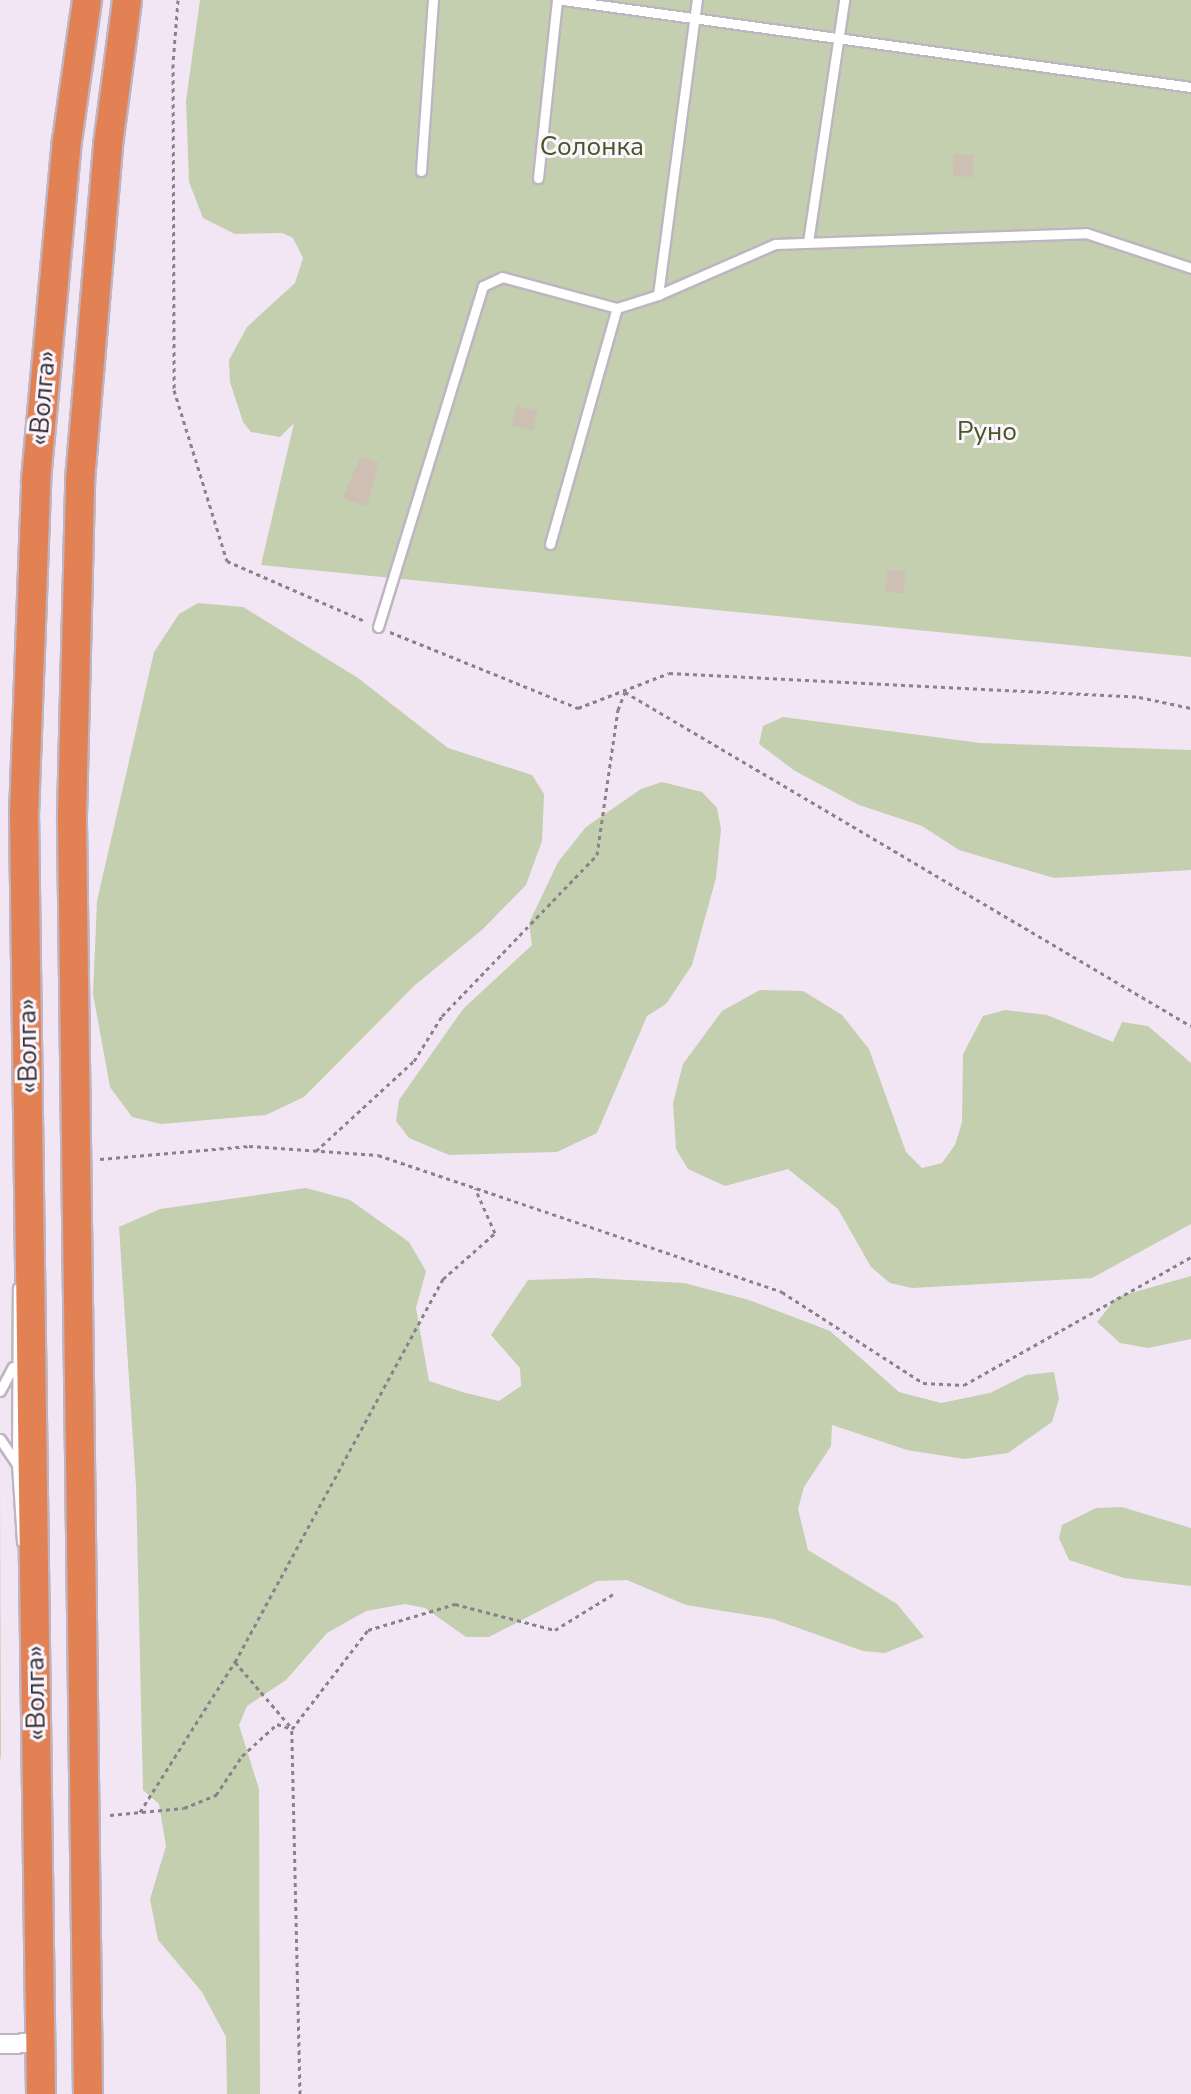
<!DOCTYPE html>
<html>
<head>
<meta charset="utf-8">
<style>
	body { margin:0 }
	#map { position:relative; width:1191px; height:2094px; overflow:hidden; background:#f2e6f4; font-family:"Nunito Sans",sans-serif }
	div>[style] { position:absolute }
	.green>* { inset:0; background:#c3cfaf }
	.building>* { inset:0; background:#cdbfb4; transform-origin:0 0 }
	.path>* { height:3px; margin-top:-1.5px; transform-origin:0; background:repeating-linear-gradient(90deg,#89828b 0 4px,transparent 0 8px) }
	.roads { filter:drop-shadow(2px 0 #bfb4c1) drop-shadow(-2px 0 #bfb4c1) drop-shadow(0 2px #bfb4c1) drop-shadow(0 -2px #bfb4c1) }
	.service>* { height:9px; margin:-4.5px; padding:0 4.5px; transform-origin:4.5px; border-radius:4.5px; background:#fff }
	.minor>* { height:18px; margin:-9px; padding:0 9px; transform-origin:9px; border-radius:9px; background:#fff }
	.trunk>* { height:28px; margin:-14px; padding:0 14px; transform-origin:14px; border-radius:14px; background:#e28254 }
	span { translate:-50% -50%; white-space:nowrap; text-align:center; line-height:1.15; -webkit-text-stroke:6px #fcf5fe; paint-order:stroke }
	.park-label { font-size:26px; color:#475826 }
	.street-label { font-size:26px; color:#322e33 }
</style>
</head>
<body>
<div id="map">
	<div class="green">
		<i style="clip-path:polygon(200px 0,1191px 0,1191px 657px,261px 565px,294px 423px,280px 437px,251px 432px,243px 422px,230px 382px,229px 360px,247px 327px,295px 283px,303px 258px,293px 238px,282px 233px,235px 234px,203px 218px,189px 182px,186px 101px)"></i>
		<i style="clip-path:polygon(198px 603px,243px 607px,358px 678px,448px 748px,532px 775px,544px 794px,542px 841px,526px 885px,483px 929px,414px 986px,304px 1097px,266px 1115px,161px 1124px,132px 1117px,110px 1087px,93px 994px,97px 901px,154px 652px,179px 614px)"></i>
		<i style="clip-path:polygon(783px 717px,980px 743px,1191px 750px,1191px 870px,1054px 878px,959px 850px,922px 826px,859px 805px,795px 771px,759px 744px,763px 726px)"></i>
		<i style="clip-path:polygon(662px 782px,702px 792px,717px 808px,721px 829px,716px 878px,692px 965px,666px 1004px,647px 1016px,597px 1133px,557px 1152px,449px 1155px,409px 1138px,396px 1121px,399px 1100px,463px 1009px,532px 945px,529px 923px,558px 862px,586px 827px,641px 789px)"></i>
		<i style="clip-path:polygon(760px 990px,803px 991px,842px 1015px,869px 1049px,906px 1152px,922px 1168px,942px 1163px,955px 1145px,962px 1122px,963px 1054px,983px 1016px,1005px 1010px,1047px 1015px,1113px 1042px,1122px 1022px,1148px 1026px,1191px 1063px,1191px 1224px,1092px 1278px,912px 1288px,890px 1283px,871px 1267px,838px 1209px,788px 1169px,725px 1186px,688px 1169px,676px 1149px,673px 1103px,683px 1064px,722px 1011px)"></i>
		<i style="clip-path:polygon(306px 1188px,350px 1200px,409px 1242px,426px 1271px,416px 1308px,429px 1381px,462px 1392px,499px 1401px,521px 1386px,520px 1368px,491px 1335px,528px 1280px,592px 1278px,684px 1283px,749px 1300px,830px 1331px,899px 1392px,941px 1403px,990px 1393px,1026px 1375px,1054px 1372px,1059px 1399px,1052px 1422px,1008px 1453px,964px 1459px,907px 1450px,832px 1425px,831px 1446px,804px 1487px,798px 1509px,808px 1550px,897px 1604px,924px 1637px,885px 1653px,863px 1651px,773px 1619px,686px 1605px,627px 1580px,597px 1581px,489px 1637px,466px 1637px,425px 1608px,405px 1604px,366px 1611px,327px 1633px,286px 1680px,247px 1706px,239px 1725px,259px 1789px,260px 2094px,227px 2094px,226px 2037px,202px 1992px,158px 1940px,150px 1899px,166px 1846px,159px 1804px,143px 1790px,136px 1486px,119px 1227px,160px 1209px)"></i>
		<i style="clip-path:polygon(1191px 1276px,1191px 1339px,1148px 1348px,1120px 1343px,1097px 1322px,1117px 1297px)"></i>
		<i style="clip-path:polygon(0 1485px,1px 1754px,0 1763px)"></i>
		<i style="clip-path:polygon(1122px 1507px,1191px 1528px,1191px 1586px,1124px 1578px,1069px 1560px,1059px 1538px,1062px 1525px,1096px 1508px)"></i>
	</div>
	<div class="building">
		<i style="left:954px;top:154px;width:20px;height:22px;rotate:3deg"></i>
		<i style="left:517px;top:406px;width:21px;height:20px;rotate:14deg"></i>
		<i style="clip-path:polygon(361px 457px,379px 463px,367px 506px,342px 498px)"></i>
		<i style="left:887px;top:570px;width:18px;height:22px;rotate:3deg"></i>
	</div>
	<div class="path">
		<i style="left:178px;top:0;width:64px;rotate:94.5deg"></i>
		<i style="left:173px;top:64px;width:326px;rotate:89.8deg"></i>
		<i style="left:174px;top:390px;width:179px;rotate:72.8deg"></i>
		<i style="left:227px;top:561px;width:150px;rotate:23.5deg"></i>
		<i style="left:390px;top:632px;width:203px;rotate:22deg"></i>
		<i style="left:578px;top:708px;width:97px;rotate:-21deg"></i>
		<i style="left:669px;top:673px;width:471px;rotate:2.9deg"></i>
		<i style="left:1139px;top:697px;width:53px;rotate:11.9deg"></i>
		<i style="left:316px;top:1151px;width:133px;rotate:-42.6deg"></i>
		<i style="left:414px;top:1061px;width:53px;rotate:-58.1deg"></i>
		<i style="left:442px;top:1016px;width:223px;rotate:-46.1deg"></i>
		<i style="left:597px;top:855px;width:147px;rotate:-81.8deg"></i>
		<i style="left:618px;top:710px;width:19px;rotate:-69deg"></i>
		<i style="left:625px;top:692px;width:657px;rotate:30.55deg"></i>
		<i style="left:100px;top:1159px;width:150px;rotate:-5deg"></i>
		<i style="left:249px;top:1146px;width:129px;rotate:4deg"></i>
		<i style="left:378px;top:1155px;width:427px;rotate:18.7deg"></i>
		<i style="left:782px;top:1292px;width:168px;rotate:32.8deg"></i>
		<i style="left:923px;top:1383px;width:41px;rotate:2.8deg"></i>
		<i style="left:964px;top:1385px;width:261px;rotate:-29.4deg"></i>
		<i style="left:235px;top:1662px;width:84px;rotate:49.3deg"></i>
		<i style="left:140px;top:1812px;width:178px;rotate:-57.7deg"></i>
		<i style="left:235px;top:1662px;width:436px;rotate:-61.5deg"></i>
		<i style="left:443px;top:1279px;width:69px;rotate:-41.5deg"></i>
		<i style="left:495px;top:1233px;width:49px;rotate:-114deg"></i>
		<i style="left:110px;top:1815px;width:74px;rotate:-5.4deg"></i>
		<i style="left:184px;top:1808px;width:35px;rotate:-22deg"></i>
		<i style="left:216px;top:1795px;width:47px;rotate:-56.3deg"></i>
		<i style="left:242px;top:1756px;width:47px;rotate:-42.4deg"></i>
		<i style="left:277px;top:1724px;width:16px;rotate:18deg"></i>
		<i style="left:300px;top:2094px;width:365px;rotate:-91.3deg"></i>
		<i style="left:292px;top:1729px;width:125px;rotate:-52.5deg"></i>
		<i style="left:368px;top:1630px;width:91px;rotate:-16.6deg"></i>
		<i style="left:455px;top:1604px;width:103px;rotate:14.6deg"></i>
		<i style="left:555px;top:1630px;width:70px;rotate:-31.7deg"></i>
	</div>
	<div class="roads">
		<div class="service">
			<i style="left:563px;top:0;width:634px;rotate:7.89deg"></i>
			<i style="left:421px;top:171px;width:171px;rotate:-86deg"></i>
			<i style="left:538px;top:178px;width:179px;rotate:-83.9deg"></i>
			<i style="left:808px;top:242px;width:245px;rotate:-81.5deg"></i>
			<i style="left:658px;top:295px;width:298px;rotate:-82.5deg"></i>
			<i style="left:550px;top:544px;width:245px;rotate:-74.2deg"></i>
			<i style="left:378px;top:627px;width:357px;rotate:-72.9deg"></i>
			<i style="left:483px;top:286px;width:21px;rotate:-25deg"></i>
			<i style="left:502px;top:277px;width:119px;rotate:15.1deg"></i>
			<i style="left:617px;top:308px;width:43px;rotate:-17.6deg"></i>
			<i style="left:658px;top:295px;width:128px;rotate:-23.6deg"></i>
			<i style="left:775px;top:244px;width:311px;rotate:-2deg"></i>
			<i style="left:1086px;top:233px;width:111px;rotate:18.4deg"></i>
			<i style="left:0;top:1391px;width:27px;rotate:-62deg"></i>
			<i style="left:0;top:1439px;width:30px;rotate:56deg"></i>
			<i style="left:17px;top:1464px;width:78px;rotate:86.3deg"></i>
			<i style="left:17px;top:1464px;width:176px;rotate:-89.7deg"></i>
		</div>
		<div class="minor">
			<i style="left:0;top:2044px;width:41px;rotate:-1.4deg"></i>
		</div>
		<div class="trunk">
			<i style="left:41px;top:2094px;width:1279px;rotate:-90.76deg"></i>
			<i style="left:24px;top:815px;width:335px;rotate:-87.9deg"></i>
			<i style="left:36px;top:480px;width:340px;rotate:-84.8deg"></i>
			<i style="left:67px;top:141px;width:142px;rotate:-81.9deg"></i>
			<i style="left:88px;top:2094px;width:1278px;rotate:-90.72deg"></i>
			<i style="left:72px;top:816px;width:336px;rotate:-88.6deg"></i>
			<i style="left:80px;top:480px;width:336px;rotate:-85.2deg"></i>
			<i style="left:108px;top:145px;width:146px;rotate:-82.5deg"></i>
		</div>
	</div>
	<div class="park-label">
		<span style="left:592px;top:147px">Солонка</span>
		<span style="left:987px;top:432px">Руно</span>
	</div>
	<div class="street-label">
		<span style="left:43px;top:398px;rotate:-85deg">«Волга»</span>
		<span style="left:28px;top:1046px;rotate:-91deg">«Волга»</span>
		<span style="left:36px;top:1693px;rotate:-91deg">«Волга»</span>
	</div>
</div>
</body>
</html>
